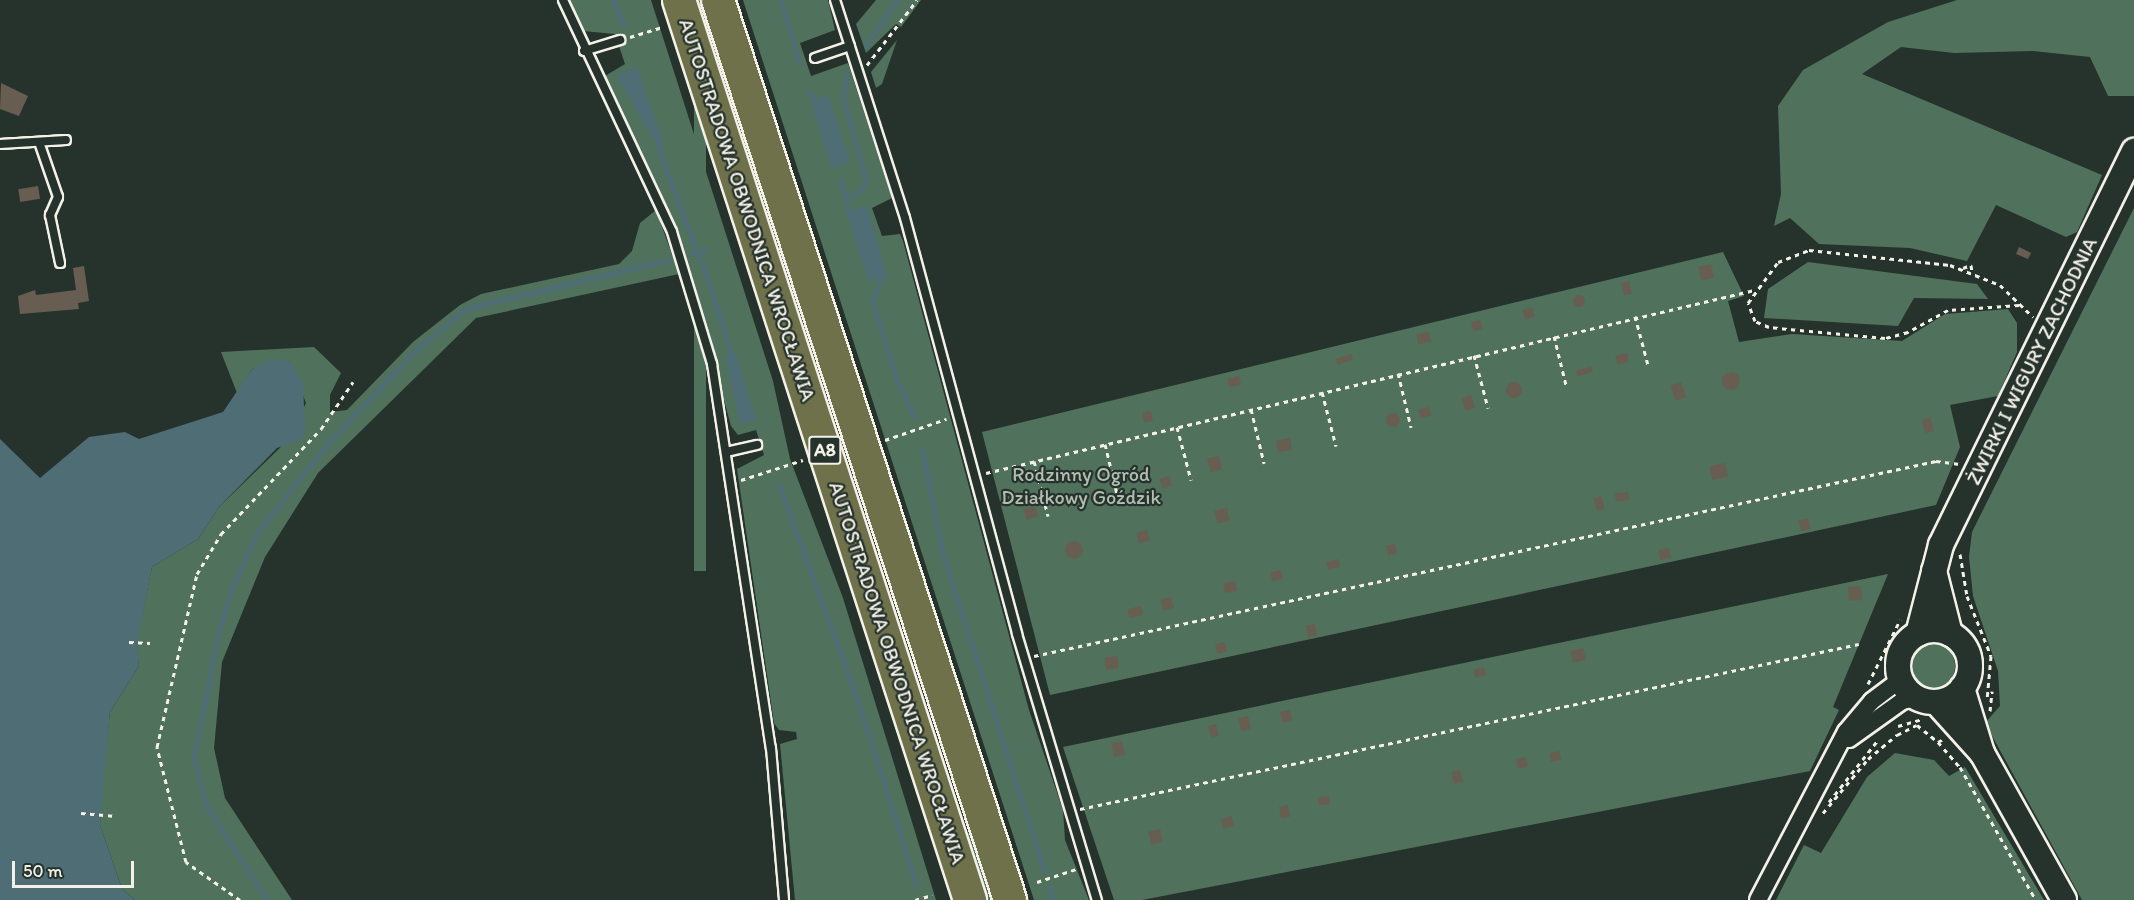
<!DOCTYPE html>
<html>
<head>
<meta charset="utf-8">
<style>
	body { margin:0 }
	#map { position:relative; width:2134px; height:900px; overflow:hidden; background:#26332d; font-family:Itim,sans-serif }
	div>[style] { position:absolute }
	.green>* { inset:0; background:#50715b; transform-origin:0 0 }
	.round { border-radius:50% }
	.water>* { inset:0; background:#4e6d75; transform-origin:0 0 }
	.stream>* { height:4.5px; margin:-2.25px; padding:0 2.25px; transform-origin:2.25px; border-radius:2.25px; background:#4e6d75 }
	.building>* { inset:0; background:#675e51; transform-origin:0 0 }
	.path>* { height:3px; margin-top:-1.5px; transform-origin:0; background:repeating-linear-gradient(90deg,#f4f1e8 0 4.5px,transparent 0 9px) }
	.roads { filter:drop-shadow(2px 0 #f4f1e8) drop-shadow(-2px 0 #f4f1e8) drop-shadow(0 2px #f4f1e8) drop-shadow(0 -2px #f4f1e8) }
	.lane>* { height:8px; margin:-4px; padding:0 4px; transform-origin:4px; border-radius:4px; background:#26332d }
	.street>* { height:16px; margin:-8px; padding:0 8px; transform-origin:8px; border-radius:8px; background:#26332d }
	.secondary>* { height:24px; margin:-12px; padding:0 12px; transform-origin:12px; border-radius:12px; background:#26332d }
	.secondary>.ring { margin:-12px; padding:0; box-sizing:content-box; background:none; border:24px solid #26332d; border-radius:50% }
	.highway>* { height:32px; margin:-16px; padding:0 16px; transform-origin:16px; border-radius:16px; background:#6e714a }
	span { translate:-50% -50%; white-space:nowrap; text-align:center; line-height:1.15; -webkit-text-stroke:4.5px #26332d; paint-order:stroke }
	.shield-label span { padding:2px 4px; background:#26332d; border:2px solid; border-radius:4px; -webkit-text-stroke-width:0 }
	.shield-label { font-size:18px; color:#f4f1e8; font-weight:700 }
	.street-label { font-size:20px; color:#f4f1e8 }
	.park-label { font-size:20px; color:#b2beb0 }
	.scale { position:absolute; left:12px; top:861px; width:122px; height:27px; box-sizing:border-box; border:3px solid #f4f1e8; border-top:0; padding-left:8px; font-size:18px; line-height:21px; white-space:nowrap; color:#f4f1e8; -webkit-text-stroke:4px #26332d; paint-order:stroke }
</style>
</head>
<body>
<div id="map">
	<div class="green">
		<i style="clip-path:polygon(570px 0,651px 0,773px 381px,790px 459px,843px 598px,936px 900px,795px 900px,780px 744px,797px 739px,796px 732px,779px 730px,774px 723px,737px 469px,764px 455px,756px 430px,738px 435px,731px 426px,684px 251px,605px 76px,625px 64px,615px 34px,583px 31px)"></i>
		<i style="left:694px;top:0;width:12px;height:571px"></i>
		<i style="clip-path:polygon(743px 0,828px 0,835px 30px,800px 43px,811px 76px,848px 63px,892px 198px,872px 208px,882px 236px,900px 234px,903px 241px,1029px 710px,1063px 810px,1065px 840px,1089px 900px,1034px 900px)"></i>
		<i style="clip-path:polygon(876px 0,921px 0,901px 27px,896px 24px,866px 53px,856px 24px)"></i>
		<i style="clip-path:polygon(1957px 0,2134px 0,2134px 96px,2108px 96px,2090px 57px,2033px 51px,1954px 53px,1901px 47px,1862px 74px,2102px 175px,2077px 232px,2066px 237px,1996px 205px,1967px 261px,1910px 248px,1819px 244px,1790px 218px,1774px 226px,1781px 194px,1778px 106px,1803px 70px,1888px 22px)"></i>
		<i style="clip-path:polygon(897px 40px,882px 84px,876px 88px,871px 72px)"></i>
		<i style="clip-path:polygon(2134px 208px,2134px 900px,2082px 900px,1985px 723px,2000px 706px,1998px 671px,1973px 596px,1969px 557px,1972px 532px)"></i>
		<i style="clip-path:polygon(656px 210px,679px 274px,476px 318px,318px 473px,265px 557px,222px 662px,214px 748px,225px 798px,292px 900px,135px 900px,122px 889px,100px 825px,102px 781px,110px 712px,139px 666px,136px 643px,152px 567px,198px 539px,219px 507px,288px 440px,306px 403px,289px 360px,252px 369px,237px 393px,221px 352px,314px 347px,341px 373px,330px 395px,330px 412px,347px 410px,413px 342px,460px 305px,481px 294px,619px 264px,632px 251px,640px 223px)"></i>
		<i style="clip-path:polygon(1723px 252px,1744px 296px,1728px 301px,1739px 342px,1792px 334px,1902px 341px,1945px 314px,2008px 309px,2017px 323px,2017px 352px,1998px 396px,1950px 405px,1960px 447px,1936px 505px,1050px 695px,982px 432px)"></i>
		<i style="clip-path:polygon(1808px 262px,1977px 284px,1988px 299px,1914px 298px,1898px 326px,1764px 318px,1768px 289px)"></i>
		<i style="clip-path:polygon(1888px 574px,1833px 707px,1839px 710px,1810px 771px,1142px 900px,1114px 900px,1063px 747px)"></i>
		<i class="round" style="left:1911px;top:644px;width:44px;height:44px"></i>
		<i style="clip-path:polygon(1895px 753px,1934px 760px,1949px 776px,1965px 767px,2044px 900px,1776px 900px,1804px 845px,1821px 853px,1867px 777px)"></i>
		<i style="left:973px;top:831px;width:73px;height:11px;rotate:72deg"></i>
	</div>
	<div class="water">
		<i style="clip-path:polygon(637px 67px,665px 147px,659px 149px,616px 75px)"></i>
		<i style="left:828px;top:95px;width:71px;height:19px;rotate:72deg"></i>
		<i style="clip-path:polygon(867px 205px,887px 276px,869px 282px,846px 212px)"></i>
		<i style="clip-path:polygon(735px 353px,756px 420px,740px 424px,725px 356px)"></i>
		<i style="clip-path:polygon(270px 360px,289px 360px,303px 383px,305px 432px,301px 440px,277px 448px,219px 507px,198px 539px,152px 567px,137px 643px,139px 666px,110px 712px,100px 825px,122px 889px,135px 900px,0 900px,0 439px,40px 478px,89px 437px,125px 432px,139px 439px,223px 412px,252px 369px)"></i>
	</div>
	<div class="stream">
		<i style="left:614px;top:0;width:26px;rotate:69deg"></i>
		<i style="left:781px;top:0;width:66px;rotate:73.2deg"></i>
		<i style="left:866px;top:46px;width:55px;rotate:-56deg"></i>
		<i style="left:810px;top:92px;width:9px;rotate:58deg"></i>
		<i style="left:659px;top:149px;width:117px;rotate:69.6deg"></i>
		<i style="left:840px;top:179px;width:33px;rotate:74deg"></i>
		<i style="left:845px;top:199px;width:18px;rotate:-29deg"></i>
		<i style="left:861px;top:190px;width:11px;rotate:-63deg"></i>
		<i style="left:866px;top:180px;width:85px;rotate:-105.7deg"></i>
		<i style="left:843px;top:98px;width:25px;rotate:-81deg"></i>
		<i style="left:692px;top:254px;width:14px;rotate:-17deg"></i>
		<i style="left:703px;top:264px;width:95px;rotate:72.1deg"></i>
		<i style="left:882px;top:278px;width:26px;rotate:111deg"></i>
		<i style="left:873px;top:302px;width:82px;rotate:72.9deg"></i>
		<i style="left:897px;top:380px;width:41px;rotate:64.1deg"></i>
		<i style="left:922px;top:448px;width:111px;rotate:78.6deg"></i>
		<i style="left:944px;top:557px;width:330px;rotate:72.2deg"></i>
		<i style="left:779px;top:484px;width:227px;rotate:69.9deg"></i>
		<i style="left:857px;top:697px;width:198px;rotate:72.4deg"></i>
		<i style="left:1051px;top:887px;width:13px;rotate:86deg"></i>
		<i style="left:267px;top:900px;width:112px;rotate:-123deg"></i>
		<i style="left:206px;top:806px;width:50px;rotate:-103.8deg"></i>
		<i style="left:194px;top:757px;width:124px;rotate:-78.9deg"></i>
		<i style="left:218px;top:635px;width:50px;rotate:-73.7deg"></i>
		<i style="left:232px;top:587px;width:60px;rotate:-65.2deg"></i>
		<i style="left:257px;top:533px;width:119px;rotate:-51.5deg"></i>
		<i style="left:331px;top:440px;width:122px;rotate:-46.7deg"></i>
		<i style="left:415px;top:351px;width:65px;rotate:-40deg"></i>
		<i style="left:465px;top:309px;width:209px;rotate:-13.6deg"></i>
	</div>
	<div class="building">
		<i style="clip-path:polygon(1px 83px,28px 96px,19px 116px,0 109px)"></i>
		<i style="left:38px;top:186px;width:13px;height:20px;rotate:81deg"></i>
		<i style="clip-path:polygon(2019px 247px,2031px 253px,2028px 259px,2016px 254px)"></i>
		<i style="left:1711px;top:264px;width:14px;height:13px;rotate:78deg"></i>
		<i style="clip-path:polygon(84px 266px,89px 301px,78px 303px,79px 309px,20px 314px,18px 296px,35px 290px,36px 295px,76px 290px,73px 268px)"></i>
		<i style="left:1629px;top:281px;width:13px;height:8px;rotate:77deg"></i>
		<i class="round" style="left:1573px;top:295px;width:12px;height:12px"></i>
		<i style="left:1532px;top:307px;width:10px;height:10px;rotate:73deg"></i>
		<i style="clip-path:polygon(1480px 320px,1483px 329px,1474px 331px,1471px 322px)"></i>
		<i style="left:1429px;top:332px;width:10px;height:13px;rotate:79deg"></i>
		<i style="left:1627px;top:353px;width:9px;height:12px;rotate:77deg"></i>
		<i style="left:1351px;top:354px;width:6px;height:16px;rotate:72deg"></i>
		<i style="left:1591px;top:366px;width:6px;height:16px;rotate:72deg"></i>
		<i class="round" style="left:1722px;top:372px;width:18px;height:18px"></i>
		<i style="left:1239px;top:376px;width:9px;height:12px;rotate:77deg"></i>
		<i style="left:1681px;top:382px;width:16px;height:11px;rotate:72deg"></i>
		<i class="round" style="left:1506px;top:382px;width:16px;height:16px"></i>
		<i style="left:1471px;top:395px;width:13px;height:10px;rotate:72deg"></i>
		<i style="left:1429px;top:407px;width:9px;height:11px;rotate:77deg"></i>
		<i style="left:1151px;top:411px;width:10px;height:9px;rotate:79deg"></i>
		<i class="round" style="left:1386px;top:413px;width:14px;height:14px"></i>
		<i style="clip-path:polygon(1930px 417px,1934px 431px,1925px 433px,1922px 420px)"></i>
		<i style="left:1290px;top:438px;width:12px;height:14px;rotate:81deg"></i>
		<i style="left:1219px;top:456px;width:14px;height:12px;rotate:78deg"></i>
		<i style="left:1725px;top:463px;width:14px;height:16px;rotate:78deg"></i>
		<i style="left:1169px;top:476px;width:10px;height:10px;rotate:73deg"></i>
		<i style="clip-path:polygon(1100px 489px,1102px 499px,1093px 502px,1090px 491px)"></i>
		<i style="left:1628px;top:492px;width:8px;height:13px;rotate:83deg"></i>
		<i style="left:1601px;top:496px;width:13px;height:8px;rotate:72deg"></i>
		<i style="left:1035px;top:506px;width:11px;height:12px;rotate:75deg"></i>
		<i style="left:1227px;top:508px;width:13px;height:13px;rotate:77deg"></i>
		<i style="left:1808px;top:518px;width:11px;height:10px;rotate:75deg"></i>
		<i style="left:1147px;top:530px;width:11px;height:11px;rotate:75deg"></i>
		<i class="round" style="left:1065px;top:541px;width:18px;height:18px"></i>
		<i style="left:1395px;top:544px;width:10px;height:9px;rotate:79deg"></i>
		<i style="left:1669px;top:548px;width:10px;height:11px;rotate:79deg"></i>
		<i style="left:1338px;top:559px;width:8px;height:12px;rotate:76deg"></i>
		<i style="left:1281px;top:570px;width:9px;height:11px;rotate:77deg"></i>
		<i style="left:1235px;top:581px;width:10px;height:12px;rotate:79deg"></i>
		<i style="left:1861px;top:586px;width:14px;height:13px;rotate:86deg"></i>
		<i style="left:1171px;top:597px;width:11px;height:11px;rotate:75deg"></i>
		<i style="left:1141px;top:606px;width:9px;height:14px;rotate:77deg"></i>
		<i style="left:1315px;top:624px;width:12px;height:9px;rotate:81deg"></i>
		<i style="left:1225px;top:642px;width:10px;height:10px;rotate:79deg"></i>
		<i style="left:1583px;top:648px;width:12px;height:13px;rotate:76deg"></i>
		<i style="left:1117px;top:656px;width:12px;height:13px;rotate:81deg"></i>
		<i style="left:1484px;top:667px;width:8px;height:11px;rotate:76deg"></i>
		<i style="left:1290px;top:710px;width:11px;height:10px;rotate:80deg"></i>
		<i style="left:1248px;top:716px;width:13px;height:10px;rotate:77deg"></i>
		<i style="left:1216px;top:724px;width:12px;height:8px;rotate:76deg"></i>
		<i style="left:1122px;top:741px;width:14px;height:11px;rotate:78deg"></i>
		<i style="left:1559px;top:751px;width:9px;height:10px;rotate:77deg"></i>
		<i style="left:1526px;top:757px;width:10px;height:10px;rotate:79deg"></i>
		<i style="left:1460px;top:770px;width:12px;height:9px;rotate:76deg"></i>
		<i style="left:1329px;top:796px;width:8px;height:11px;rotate:83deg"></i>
		<i style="left:1288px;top:805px;width:12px;height:9px;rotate:81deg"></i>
		<i style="left:1231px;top:816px;width:10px;height:11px;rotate:73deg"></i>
		<i style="left:1160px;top:829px;width:13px;height:12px;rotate:77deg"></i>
	</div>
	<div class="path">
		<i style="left:630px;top:37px;width:34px;rotate:-17deg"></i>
		<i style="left:867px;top:65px;width:82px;rotate:-52.4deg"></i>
		<i style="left:1963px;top:268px;width:9px;rotate:-21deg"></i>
		<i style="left:1971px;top:265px;width:7px;rotate:82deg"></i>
		<i style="left:2019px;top:305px;width:71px;rotate:176deg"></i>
		<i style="left:1948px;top:310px;width:46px;rotate:151.2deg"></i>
		<i style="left:1908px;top:332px;width:24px;rotate:165deg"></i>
		<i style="left:1885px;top:338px;width:117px;rotate:-174.6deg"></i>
		<i style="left:1769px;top:327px;width:15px;rotate:-157deg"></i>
		<i style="left:1755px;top:321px;width:19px;rotate:-111deg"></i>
		<i style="left:1748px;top:303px;width:51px;rotate:-53.8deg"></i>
		<i style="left:1778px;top:262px;width:33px;rotate:-21deg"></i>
		<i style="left:1809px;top:250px;width:142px;rotate:6.1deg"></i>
		<i style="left:1950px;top:265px;width:54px;rotate:21.8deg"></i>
		<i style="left:2000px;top:285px;width:46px;rotate:44.1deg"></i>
		<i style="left:1635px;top:316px;width:51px;rotate:75.1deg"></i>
		<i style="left:1554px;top:336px;width:50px;rotate:76.2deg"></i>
		<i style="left:1474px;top:355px;width:55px;rotate:75.2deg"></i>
		<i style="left:1398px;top:373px;width:56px;rotate:76.5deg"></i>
		<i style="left:1322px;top:392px;width:56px;rotate:75.5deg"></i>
		<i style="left:1251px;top:409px;width:56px;rotate:76.5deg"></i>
		<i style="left:1177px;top:427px;width:55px;rotate:75.2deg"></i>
		<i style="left:885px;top:440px;width:65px;rotate:-19deg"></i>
		<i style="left:1105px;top:444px;width:60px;rotate:76.4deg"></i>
		<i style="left:1034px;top:461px;width:57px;rotate:75.7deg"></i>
		<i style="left:986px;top:473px;width:790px;rotate:-13.4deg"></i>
		<i style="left:741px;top:480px;width:65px;rotate:-17.9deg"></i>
		<i style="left:1960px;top:554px;width:43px;rotate:80.5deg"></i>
		<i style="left:1967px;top:596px;width:65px;rotate:68.2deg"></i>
		<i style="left:1991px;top:656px;width:44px;rotate:95.2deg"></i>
		<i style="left:129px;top:642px;width:21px;rotate:3deg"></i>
		<i style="left:1034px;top:656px;width:923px;rotate:-12.2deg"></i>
		<i style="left:1936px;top:461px;width:24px;rotate:7deg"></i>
		<i style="left:1868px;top:684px;width:72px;rotate:-63.4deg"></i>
		<i style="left:1990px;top:711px;width:20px;rotate:-84deg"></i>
		<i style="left:1898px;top:726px;width:26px;rotate:-16deg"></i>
		<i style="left:1938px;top:742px;width:33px;rotate:49deg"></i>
		<i style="left:1960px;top:767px;width:153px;rotate:60.3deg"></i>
		<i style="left:1829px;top:802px;width:79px;rotate:-51.7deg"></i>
		<i style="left:1080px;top:809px;width:796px;rotate:-11.96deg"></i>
		<i style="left:81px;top:813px;width:32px;rotate:5deg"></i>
		<i style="left:1823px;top:813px;width:70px;rotate:-50.2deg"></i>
		<i style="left:1868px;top:759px;width:38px;rotate:-40deg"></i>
		<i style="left:1897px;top:735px;width:22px;rotate:-27deg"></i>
		<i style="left:1917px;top:725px;width:27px;rotate:39deg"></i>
		<i style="left:1938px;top:742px;width:8px;rotate:-30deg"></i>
		<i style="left:1037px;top:882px;width:41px;rotate:-18.4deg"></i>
		<i style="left:240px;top:900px;width:66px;rotate:-144.9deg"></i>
		<i style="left:186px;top:862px;width:119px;rotate:-104.2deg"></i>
		<i style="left:157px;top:747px;width:178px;rotate:-77deg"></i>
		<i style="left:197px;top:574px;width:47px;rotate:-59deg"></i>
		<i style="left:221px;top:534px;width:145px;rotate:-46.4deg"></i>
		<i style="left:321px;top:429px;width:57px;rotate:-55.8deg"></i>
		<i style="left:915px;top:900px;width:18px;rotate:-16deg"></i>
	</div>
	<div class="roads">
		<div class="lane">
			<i style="left:563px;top:0;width:256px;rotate:64.8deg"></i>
			<i style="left:672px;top:232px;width:138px;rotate:73.1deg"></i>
			<i style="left:712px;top:364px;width:389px;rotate:81.3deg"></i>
			<i style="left:771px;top:748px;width:153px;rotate:85.1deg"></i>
			<i style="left:835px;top:0;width:229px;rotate:72.2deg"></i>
			<i style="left:905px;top:218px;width:431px;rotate:74.9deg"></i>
			<i style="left:1017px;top:634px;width:278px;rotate:73.3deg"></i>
			<i style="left:584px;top:51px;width:38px;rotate:-17deg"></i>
			<i style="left:815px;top:58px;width:37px;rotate:-19deg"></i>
			<i style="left:39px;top:142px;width:58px;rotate:70.9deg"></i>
			<i style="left:58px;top:197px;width:20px;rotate:114deg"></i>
			<i style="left:50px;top:215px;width:49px;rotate:78.2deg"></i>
			<i style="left:0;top:144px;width:66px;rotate:-3.5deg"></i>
			<i style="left:726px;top:452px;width:32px;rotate:-13deg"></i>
		</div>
		<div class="street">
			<i style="left:1849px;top:739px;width:65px;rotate:-35.6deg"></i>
			<i style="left:1902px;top:701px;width:16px;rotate:-11deg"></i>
			<i style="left:1758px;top:900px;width:190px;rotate:-62.4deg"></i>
			<i style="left:1846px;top:732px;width:40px;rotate:-50deg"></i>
			<i style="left:1872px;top:701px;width:35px;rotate:-37deg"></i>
		</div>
		<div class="secondary">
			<i style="left:1934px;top:571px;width:65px;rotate:75.7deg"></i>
			<i class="ring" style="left:1898px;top:630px;width:48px;height:48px"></i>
			<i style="left:1918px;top:634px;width:92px;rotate:-75.5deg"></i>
			<i style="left:1941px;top:545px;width:439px;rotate:-63.9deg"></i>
			<i style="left:1962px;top:688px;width:68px;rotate:72.9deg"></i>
			<i style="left:1982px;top:753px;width:168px;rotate:60.8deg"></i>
			<i style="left:1936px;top:702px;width:69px;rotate:48deg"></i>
		</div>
		<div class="highway">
			<i style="left:679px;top:0;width:946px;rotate:72.08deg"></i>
			<i style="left:718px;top:0;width:946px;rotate:72.02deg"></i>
		</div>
	</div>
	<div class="shield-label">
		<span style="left:825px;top:450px">A8</span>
	</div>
	<div class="street-label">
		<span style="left:747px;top:210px;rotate:72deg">AUTOSTRADOWA OBWODNICA WROCŁAWIA</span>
		<span style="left:2032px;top:361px;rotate:-64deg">ŻWIRKI I WIGURY ZACHODNIA</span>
		<span style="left:897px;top:673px;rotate:72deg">AUTOSTRADOWA OBWODNICA WROCŁAWIA</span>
	</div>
	<div class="park-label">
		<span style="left:1081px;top:486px">Rodzinny Ogród<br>Działkowy Goździk</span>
	</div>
	<div class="scale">50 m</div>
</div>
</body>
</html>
